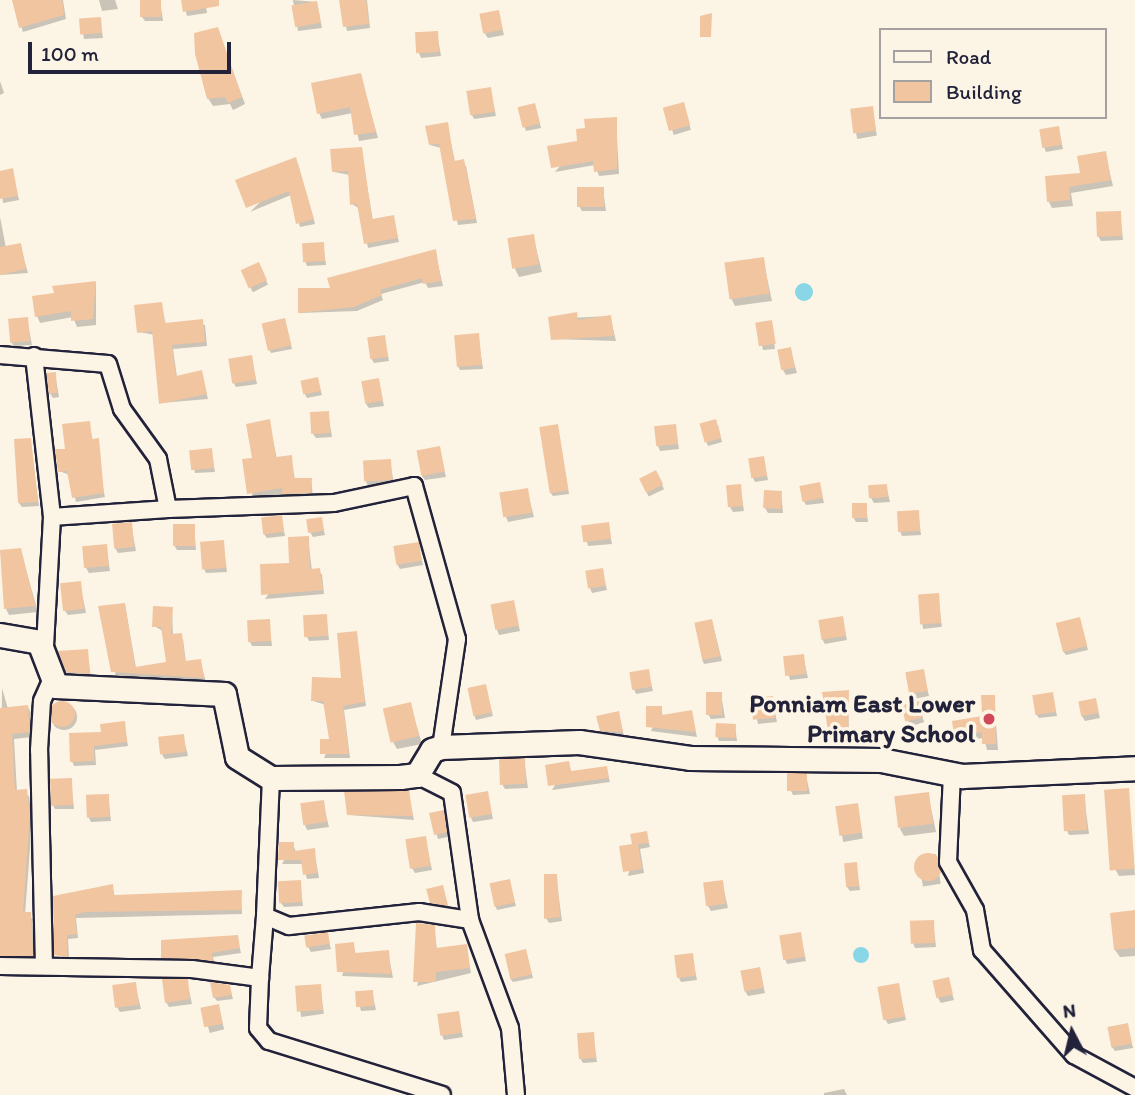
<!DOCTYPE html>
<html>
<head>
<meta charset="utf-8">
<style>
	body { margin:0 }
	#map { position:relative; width:1135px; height:1095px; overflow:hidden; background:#fcf5e5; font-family:Itim,sans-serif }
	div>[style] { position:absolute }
	.water>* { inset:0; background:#88d6e6 }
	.round { border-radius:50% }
	.shadow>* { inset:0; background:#0003; transform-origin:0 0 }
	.building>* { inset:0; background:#f2c5a1; transform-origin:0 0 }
	.roads { filter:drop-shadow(2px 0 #22223b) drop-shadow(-2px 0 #22223b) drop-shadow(0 2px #22223b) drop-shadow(0 -2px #22223b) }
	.street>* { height:16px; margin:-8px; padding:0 8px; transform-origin:8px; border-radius:8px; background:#fcf5e5 }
	.secondary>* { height:23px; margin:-11.5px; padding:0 11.5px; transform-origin:11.5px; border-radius:11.5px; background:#fcf5e5 }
	.dots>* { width:19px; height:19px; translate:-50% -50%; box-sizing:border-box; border:4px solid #fcf5e5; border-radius:50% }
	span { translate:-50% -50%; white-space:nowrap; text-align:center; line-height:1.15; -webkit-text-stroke:7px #fcf5e5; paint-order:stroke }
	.poi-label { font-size:26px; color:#22223b; font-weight:700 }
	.right { translate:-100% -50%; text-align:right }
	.legend { position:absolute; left:879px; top:28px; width:228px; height:91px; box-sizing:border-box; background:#fcf5e5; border:2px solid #a5a1a1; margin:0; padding:9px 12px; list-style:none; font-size:21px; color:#22223b }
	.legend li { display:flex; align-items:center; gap:14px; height:35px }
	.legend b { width:35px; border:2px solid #a5a1a1 }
	.north { position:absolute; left:1037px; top:997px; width:70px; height:70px; -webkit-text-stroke:5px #fcf5e5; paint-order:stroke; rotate:353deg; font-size:19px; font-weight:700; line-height:28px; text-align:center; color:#22223b }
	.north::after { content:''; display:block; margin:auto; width:24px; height:32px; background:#22223b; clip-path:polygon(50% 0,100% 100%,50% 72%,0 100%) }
	.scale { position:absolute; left:28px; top:42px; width:203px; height:32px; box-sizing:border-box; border:4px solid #22223b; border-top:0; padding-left:9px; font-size:21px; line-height:24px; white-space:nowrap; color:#22223b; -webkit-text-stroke:5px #fcf5e5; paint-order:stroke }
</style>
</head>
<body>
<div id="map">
	<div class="water">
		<i class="round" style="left:795px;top:283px;width:18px;height:18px"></i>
		<i class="round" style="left:853px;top:947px;width:16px;height:16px"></i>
	</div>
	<div class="shadow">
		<i style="clip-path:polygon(13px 0,63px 0,66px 19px,23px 32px)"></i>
		<i style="clip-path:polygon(99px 0,115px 0,118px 9px,102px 11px)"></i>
		<i style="clip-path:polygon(183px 0,205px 0,207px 13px,187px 16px)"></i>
		<i style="clip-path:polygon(293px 0,317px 2px,322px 28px,298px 31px)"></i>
		<i style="clip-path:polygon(341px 0,367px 0,370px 28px,347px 31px)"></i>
		<i style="clip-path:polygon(160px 1px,163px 21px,145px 21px,142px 17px)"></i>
		<i style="clip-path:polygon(498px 12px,504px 35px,488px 38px,485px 34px)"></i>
		<i style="clip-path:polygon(100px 19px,103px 38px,84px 39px,81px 20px)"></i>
		<i style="clip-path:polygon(217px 29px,245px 104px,233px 110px,230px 104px,213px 106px,208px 98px)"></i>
		<i style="clip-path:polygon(437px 33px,441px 56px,421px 58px,419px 53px)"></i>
		<i style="clip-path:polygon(360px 75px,378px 138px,359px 141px,353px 113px,322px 119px,319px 113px)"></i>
		<i style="clip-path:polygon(0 81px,4px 93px,0 95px)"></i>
		<i style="clip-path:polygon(490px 89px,496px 116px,474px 119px,472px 115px)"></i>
		<i style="left:683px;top:104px;width:27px;height:18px;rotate:73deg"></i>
		<i style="clip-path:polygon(519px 108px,536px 109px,541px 128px,526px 131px)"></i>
		<i style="left:872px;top:108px;width:28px;height:20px;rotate:80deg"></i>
		<i style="clip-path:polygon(616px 119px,619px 174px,599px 176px,595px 165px,555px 172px,579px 143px)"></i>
		<i style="clip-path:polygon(447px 124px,455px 162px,466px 166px,477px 223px,458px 225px,441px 148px,430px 145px)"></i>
		<i style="clip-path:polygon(1058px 127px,1063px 149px,1046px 152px,1044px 147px)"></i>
		<i style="clip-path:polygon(361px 149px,373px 221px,393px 217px,399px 242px,368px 248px,360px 209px,352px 204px,350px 175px,334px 172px,332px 151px)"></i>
		<i style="clip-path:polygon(1105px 153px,1113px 186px,1071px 193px,1073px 206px,1052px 208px,1049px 202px)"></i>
		<i style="clip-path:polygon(298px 164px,315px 224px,300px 227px,291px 195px,250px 212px)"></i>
		<i style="clip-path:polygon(12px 170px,19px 200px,3px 203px,0 173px)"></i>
		<i style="clip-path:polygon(603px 189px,606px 211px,582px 211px,579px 206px)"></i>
		<i style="clip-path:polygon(1120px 213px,1123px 240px,1101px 241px,1098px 236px)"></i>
		<i style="clip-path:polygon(0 217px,6px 248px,20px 245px,28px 273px,0 275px)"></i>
		<i style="clip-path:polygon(533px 236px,542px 272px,519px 277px,515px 269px)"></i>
		<i style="clip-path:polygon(323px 244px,326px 265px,307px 266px,305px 261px)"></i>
		<i style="clip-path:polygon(435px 251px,443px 286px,428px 288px,425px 282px,381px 294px,383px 300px,357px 311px,300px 313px,300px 290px,332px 290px)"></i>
		<i style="clip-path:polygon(763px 259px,772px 301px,735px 306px,731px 298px)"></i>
		<i style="left:258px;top:265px;width:22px;height:17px;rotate:63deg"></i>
		<i style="clip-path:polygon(96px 283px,96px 325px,77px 327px,73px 317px,40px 323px,37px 316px,56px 294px)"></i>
		<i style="clip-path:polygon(161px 304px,166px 325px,205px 325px,207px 346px,173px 349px,177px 377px,201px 372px,208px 399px,161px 403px,155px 335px,139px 332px)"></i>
		<i style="clip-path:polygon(610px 316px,616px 341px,553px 339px,550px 319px)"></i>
		<i style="clip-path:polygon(27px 319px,32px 345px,14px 346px,11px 342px)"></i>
		<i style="clip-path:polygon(285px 320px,292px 349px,271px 353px,269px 349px)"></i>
		<i style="clip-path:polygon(771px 322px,775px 349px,763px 350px,757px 324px)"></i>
		<i style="clip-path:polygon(478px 335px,483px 369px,460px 370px,458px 366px)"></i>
		<i style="clip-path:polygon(384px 337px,389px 361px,374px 363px,371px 358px)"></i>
		<i style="clip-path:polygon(790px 349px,797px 373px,786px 375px,783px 370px)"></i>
		<i style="clip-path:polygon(251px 356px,257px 384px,236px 387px,233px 382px)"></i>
		<i style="clip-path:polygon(55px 374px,59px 397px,53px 398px,50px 393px)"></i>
		<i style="clip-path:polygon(317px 379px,322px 395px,307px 398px,305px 394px)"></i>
		<i style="clip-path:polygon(378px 380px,384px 406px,369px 408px,366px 404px)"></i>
		<i style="clip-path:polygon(328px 413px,332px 437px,316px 438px,313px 434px)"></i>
		<i style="clip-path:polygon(269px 421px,277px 459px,291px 457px,295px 480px,311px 479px,313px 497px,252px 497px,254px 460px)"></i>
		<i style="clip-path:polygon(89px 423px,105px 497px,76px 502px,70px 475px,59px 471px)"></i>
		<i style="clip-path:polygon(718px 425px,722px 442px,708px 446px,706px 441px)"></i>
		<i style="clip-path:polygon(557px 426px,569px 494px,553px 496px,550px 492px)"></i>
		<i style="clip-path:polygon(675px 426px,679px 449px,660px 451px,658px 446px)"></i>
		<i style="clip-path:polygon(30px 440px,39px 506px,22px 507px,19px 503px)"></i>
		<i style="clip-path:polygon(439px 448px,446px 477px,425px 480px,422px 476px)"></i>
		<i style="clip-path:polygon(211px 450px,215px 472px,195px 473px,191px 451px)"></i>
		<i style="clip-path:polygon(763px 458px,768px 480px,755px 482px,753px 478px)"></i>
		<i style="clip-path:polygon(390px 461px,394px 484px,369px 487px,366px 482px)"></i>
		<i style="left:656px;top:472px;width:19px;height:17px;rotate:65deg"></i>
		<i style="clip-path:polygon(819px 483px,824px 503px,806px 505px,804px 501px)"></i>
		<i style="clip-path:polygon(886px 485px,890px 502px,874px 503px,871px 498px)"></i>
		<i style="clip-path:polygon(740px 486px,744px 511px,733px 512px,730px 507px)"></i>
		<i style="clip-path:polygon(527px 490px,534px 517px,508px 522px,506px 517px)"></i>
		<i style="clip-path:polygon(781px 492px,783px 513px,768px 513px,765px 508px)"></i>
		<i style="clip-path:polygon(866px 505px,868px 522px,856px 522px,853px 517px)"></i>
		<i style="clip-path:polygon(918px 511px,921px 535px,902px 536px,900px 531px)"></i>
		<i style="clip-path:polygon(281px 517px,285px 536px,267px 538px,264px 534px)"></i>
		<i style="clip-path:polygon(321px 519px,325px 535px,313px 537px,310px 532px)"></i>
		<i style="clip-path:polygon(131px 524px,136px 551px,118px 553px,115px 548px)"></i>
		<i style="clip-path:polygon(608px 524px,612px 544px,588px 546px,583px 527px)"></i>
		<i style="clip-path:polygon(194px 526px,196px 550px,177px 550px,174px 545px)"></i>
		<i style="clip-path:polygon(308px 538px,312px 571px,322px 574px,324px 594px,265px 599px)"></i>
		<i style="clip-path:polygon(223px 541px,227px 572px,206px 573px,204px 569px)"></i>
		<i style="clip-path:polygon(418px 544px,423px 565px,400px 569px,397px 564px)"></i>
		<i style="clip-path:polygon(106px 546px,110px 571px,89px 573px,86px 568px)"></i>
		<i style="clip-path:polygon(20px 549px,38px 612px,9px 615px,6px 609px)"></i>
		<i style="clip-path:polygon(602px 570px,607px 590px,592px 593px,590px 588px)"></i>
		<i style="clip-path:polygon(80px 583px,86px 613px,68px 615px,65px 611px)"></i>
		<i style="left:938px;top:595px;width:32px;height:19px;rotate:83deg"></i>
		<i style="clip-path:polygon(513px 602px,520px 631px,499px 635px,497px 630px)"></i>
		<i style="clip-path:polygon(125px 605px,136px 668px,168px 664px,163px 631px,154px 626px,172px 609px,173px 636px,183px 639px,186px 663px,200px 661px,206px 682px,115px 676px)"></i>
		<i style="clip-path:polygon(326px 615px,329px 640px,309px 641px,307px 637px)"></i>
		<i style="clip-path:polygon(842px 618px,847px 640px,825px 644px,822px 639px)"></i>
		<i style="clip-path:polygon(1079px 619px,1088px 650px,1066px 655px,1063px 651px)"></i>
		<i style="clip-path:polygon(269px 621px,272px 646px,252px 646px,250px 642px)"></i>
		<i style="clip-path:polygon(712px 621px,722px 661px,704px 664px,702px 659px)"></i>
		<i style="clip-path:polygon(356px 633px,366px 706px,344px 710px,350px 758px,324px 758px,331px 741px,326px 705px,313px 701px,343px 680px)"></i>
		<i style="clip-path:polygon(87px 651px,91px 678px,70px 677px,67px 672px)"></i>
		<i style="clip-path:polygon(803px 656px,808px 678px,790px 680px,785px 658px)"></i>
		<i style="clip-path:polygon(648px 671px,653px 691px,636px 694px,634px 689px)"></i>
		<i style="clip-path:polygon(923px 671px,929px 696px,913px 699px,910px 694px)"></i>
		<i style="clip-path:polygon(485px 686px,493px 716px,476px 720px,474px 715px)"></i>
		<i style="clip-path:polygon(2px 688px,8px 709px,28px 707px,31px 713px,32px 737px,14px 739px,17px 792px,29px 796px,32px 822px,25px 914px,33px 919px,35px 961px,0 964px)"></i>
		<i style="clip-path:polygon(848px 692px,849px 739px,833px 741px,830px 737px)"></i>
		<i style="clip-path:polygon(721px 694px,725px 718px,711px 719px,708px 714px)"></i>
		<i style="clip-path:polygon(1052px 694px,1057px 716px,1039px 718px,1036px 714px)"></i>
		<i style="clip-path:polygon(994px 697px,998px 750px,987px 750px,984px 738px,960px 741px,956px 735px,983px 718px)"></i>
		<i style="clip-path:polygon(772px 698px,777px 722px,758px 724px,753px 700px)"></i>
		<i style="clip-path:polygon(1095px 700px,1100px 718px,1085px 721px,1082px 716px)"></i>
		<i style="left:918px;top:703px;width:20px;height:15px;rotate:72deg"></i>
		<i class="round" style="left:51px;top:704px;width:26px;height:26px"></i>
		<i style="clip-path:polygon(410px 704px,422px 744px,397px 749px,393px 742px)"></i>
		<i style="clip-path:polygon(661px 707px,663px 717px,691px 712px,697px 737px,651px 731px)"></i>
		<i style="clip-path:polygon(618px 713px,624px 736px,604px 735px,601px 730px)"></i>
		<i style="clip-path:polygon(124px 723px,128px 746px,95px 750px,96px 765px,74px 766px,72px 761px,103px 733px)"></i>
		<i style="clip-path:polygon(735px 726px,737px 741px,719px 741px,717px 736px)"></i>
		<i style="clip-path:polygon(183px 736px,188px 756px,165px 759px,162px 755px)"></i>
		<i style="clip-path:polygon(524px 760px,528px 788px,505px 789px,502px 784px)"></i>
		<i style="clip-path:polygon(568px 763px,572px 773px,606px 768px,610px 782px,552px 790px)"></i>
		<i style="clip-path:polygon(806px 775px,810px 794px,793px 795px,791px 791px)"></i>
		<i style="clip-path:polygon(71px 780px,74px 809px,55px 809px,53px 805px)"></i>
		<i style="clip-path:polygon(1128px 789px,1135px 875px,1119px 876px,1115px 869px)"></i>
		<i style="clip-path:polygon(408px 792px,414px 820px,349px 815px)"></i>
		<i style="clip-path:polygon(487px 793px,493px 819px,473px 822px,471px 818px)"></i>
		<i style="clip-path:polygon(928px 794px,936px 832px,904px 836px,900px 829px)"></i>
		<i style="clip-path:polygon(108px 796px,111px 821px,91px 822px,89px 818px)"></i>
		<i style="clip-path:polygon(1084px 796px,1089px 834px,1069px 835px,1067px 831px)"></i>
		<i style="clip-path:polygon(323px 802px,329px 827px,307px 830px,305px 825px)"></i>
		<i style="left:857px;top:805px;width:34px;height:20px;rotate:80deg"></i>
		<i style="clip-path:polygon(443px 812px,448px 837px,438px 839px,431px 815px)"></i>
		<i style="clip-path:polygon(646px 833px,650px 847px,640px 849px,644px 873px,628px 876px,634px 846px)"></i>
		<i style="clip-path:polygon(425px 838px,432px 870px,415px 873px,412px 868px)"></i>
		<i style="clip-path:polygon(293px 844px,296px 852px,314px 850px,319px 878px,307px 879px,303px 864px,282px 864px)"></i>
		<i style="left:936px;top:854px;width:30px;height:18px;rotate:81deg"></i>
		<i style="clip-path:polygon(856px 864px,860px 890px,850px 891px,847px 887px)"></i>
		<i style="clip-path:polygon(556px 876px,562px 921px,549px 923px,546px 918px)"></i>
		<i style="clip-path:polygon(509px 881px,516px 906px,497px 910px,495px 905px)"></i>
		<i style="clip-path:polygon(300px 882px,303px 906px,284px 907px,281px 903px)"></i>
		<i style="clip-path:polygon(722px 882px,728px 908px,711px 911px,708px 906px)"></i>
		<i style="clip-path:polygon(112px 886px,115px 897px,241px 892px,242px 914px,76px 918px,78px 938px,68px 939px,69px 960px,63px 959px,55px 897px)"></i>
		<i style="clip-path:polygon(444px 891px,449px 910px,432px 902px)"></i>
		<i style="clip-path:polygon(1135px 912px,1135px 956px,1120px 957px,1115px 950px)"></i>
		<i style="clip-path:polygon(933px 921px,936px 947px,915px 948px,913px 943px)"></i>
		<i style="clip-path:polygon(434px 927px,437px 949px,466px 946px,471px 973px,417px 986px)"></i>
		<i style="clip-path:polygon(327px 934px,331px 949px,311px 952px,308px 947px)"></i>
		<i style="clip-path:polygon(800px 934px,806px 961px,787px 964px,785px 959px)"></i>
		<i style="clip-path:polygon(237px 937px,241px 953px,213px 957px,215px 965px,163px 958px)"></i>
		<i style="clip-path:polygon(353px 944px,356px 955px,388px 952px,393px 978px,342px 976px)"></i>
		<i style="clip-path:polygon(526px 951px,533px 978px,513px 982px,510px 978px)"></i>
		<i style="clip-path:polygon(692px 955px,697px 980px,681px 982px,679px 978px)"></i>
		<i style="clip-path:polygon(759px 969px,765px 993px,748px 996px,745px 991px)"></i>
		<i style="clip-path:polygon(948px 979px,954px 1000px,941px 1003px,938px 998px)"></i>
		<i style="clip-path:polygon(187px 981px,192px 1004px,169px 1007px,166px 1002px)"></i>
		<i style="clip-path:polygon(135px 984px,141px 1009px,120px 1012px,117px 1007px)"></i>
		<i style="clip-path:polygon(898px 985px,906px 1020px,888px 1024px,885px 1019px)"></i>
		<i style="clip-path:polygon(229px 986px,233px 999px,217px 1001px,214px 997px)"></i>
		<i style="left:320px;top:986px;width:28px;height:23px;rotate:82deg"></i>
		<i style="clip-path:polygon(372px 992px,376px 1010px,361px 1011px,357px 993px)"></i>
		<i style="left:218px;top:1006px;width:24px;height:15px;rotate:75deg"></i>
		<i style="clip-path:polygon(458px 1013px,463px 1037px,444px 1040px,442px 1035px)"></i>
		<i style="clip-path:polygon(1127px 1025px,1133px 1048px,1115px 1051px,1112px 1047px)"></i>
		<i style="clip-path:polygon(593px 1034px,597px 1062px,583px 1063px,580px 1058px)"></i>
		<i style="clip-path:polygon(844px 1089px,847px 1095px,824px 1095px,824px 1093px)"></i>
	</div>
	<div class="building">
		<i style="clip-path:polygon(12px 0,62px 0,64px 15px,19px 28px)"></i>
		<i style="left:140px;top:0;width:21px;height:17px"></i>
		<i style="clip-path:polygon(181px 0,219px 0,219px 6px,183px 12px)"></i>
		<i style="clip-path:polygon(339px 0,366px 0,369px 24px,343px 27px)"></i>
		<i style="left:317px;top:1px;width:22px;height:26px;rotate:80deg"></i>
		<i style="left:499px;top:10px;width:20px;height:20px;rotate:79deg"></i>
		<i style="clip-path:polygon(712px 13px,711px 37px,700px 37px,700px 16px)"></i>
		<i style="left:101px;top:17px;width:16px;height:22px;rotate:86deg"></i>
		<i style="clip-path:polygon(218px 27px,242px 97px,228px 103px,225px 97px,207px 99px,195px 54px,194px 33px)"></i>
		<i style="left:438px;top:31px;width:21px;height:23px;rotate:87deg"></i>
		<i style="clip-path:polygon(361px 73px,376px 132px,354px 135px,350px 107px,317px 114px,311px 83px)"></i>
		<i style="left:491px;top:87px;width:25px;height:25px;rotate:81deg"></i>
		<i style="left:684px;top:102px;width:24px;height:22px;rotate:75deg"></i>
		<i style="left:535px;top:103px;width:21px;height:18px;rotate:76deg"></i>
		<i style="left:873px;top:106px;width:25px;height:23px;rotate:83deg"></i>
		<i style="clip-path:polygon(617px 117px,617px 169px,594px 172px,593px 161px,551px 168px,547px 146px,577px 141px,576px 129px,585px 128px,584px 119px)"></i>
		<i style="clip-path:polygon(448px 122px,454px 161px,464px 159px,476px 219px,453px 221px,439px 144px,429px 145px,425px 126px)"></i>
		<i style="left:1059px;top:126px;width:19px;height:20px;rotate:81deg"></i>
		<i style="clip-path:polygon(362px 147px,372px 219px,394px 215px,398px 238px,364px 244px,357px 204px,350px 205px,348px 171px,332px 172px,330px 149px)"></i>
		<i style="clip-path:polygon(1106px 151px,1111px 180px,1069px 187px,1070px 200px,1047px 202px,1045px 176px,1080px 173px,1077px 156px)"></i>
		<i style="clip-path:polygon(296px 157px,314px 219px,296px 224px,289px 191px,246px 208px,235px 180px)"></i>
		<i style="clip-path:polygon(13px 168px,18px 196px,0 199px,0 171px)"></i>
		<i style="left:577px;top:187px;width:27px;height:20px"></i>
		<i style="left:1121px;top:211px;width:25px;height:25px;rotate:88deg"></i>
		<i style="left:534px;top:234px;width:31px;height:27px;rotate:81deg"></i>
		<i style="left:324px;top:242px;width:19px;height:22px;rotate:87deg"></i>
		<i style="clip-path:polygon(21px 243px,26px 269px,0 275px,0 247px)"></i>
		<i style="clip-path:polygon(436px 249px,441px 281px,423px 284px,422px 278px,380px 290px,382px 295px,354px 307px,298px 313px,298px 288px,330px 288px,327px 278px)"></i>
		<i style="left:764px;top:257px;width:37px;height:40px;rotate:82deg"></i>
		<i style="left:259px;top:262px;width:20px;height:20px;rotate:66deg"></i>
		<i style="clip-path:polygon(96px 281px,93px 319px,71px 321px,71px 311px,35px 317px,32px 296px,54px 293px,52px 286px)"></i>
		<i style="clip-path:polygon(162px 302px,165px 323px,203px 319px,205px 342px,172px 345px,176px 376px,202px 370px,207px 394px,159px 404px,152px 331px,137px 333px,134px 305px)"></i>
		<i style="clip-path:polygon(577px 312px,578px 320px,611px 315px,614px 336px,551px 340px,548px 317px)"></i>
		<i style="left:28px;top:317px;width:24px;height:20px;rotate:85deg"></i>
		<i style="left:285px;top:318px;width:28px;height:24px;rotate:77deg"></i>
		<i style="left:772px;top:320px;width:24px;height:17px;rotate:81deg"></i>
		<i style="left:479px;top:333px;width:32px;height:25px;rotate:85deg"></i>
		<i style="left:385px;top:335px;width:22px;height:18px;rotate:82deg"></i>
		<i style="left:791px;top:347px;width:21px;height:14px;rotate:79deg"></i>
		<i style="left:252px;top:355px;width:25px;height:24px;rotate:81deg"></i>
		<i style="clip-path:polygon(56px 372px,57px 393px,49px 394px,46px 373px)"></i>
		<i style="left:318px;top:377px;width:14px;height:18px;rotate:78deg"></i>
		<i style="left:379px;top:378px;width:23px;height:18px;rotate:80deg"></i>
		<i style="left:329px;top:411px;width:22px;height:19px;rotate:87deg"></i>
		<i style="clip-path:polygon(270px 419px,276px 457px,292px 455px,294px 478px,312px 478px,311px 493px,282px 494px,282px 488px,247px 494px,242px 459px,252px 458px,246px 424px)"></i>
		<i style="left:716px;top:419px;width:20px;height:17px;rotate:75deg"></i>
		<i style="clip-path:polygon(90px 421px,92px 439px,99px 438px,104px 493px,72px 498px,67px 471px,58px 472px,55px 449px,65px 449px,62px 424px)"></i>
		<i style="left:558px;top:424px;width:67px;height:19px;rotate:81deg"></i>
		<i style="left:676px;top:424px;width:20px;height:22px;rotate:84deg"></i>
		<i style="clip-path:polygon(31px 438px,38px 502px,18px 503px,14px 439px)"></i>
		<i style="left:440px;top:446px;width:26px;height:24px;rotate:79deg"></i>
		<i style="left:212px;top:448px;width:20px;height:23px;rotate:84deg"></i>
		<i style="left:764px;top:456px;width:20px;height:16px;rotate:81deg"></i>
		<i style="left:391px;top:459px;width:21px;height:28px;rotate:87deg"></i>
		<i style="left:656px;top:470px;width:16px;height:19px;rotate:63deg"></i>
		<i style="left:820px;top:482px;width:16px;height:21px;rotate:79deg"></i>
		<i style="left:741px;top:484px;width:22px;height:15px;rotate:85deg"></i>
		<i style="left:887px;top:484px;width:13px;height:19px;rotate:86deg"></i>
		<i style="left:528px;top:488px;width:25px;height:29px;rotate:81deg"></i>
		<i style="left:764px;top:490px;width:18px;height:18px;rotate:3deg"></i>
		<i style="left:852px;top:503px;width:15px;height:15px"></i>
		<i style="left:919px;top:510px;width:21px;height:22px;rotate:87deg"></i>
		<i style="left:282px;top:515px;width:17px;height:21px;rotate:83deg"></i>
		<i style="left:322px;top:517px;width:14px;height:16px;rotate:82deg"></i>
		<i style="left:132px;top:522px;width:25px;height:20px;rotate:85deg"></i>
		<i style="left:609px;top:522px;width:17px;height:28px;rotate:83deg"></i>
		<i style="left:173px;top:524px;width:22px;height:22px"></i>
		<i style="clip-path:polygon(309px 536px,310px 569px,320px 568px,323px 590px,261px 595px,260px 564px,289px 563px,288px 537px)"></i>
		<i style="left:224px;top:540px;width:28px;height:24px;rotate:86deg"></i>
		<i style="left:419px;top:542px;width:19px;height:26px;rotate:81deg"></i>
		<i style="left:107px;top:544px;width:22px;height:25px;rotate:85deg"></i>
		<i style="clip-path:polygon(21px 548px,35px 606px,4px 609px,0 550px)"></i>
		<i style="left:603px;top:568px;width:18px;height:18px;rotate:81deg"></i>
		<i style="left:81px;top:581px;width:28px;height:21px;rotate:84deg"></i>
		<i style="left:939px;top:593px;width:30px;height:21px;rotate:86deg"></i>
		<i style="left:514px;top:600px;width:26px;height:24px;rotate:79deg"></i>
		<i style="clip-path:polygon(125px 603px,135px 667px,166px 662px,161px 627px,152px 627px,153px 606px,173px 607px,171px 634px,182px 633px,185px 661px,201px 659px,204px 678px,111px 672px,98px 606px)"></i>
		<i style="left:327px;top:614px;width:22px;height:24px;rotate:87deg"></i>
		<i style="left:843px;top:616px;width:20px;height:25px;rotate:81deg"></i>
		<i style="left:1080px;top:617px;width:30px;height:25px;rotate:76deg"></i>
		<i style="left:270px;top:619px;width:22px;height:23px;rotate:87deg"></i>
		<i style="left:712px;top:619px;width:38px;height:18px;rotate:78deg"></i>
		<i style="clip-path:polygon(357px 631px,365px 702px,343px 706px,349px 754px,320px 754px,320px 739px,329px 739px,323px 701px,311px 701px,312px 677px,341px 678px,337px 633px)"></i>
		<i style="clip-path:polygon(88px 649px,90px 674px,66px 672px,58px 651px)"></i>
		<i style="left:804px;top:654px;width:20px;height:21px;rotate:84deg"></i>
		<i style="left:649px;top:669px;width:18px;height:20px;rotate:81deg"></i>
		<i style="left:924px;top:669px;width:22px;height:19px;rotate:80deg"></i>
		<i style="left:486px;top:684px;width:29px;height:19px;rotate:78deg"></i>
		<i style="clip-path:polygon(849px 690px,848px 735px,829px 738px,822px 692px)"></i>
		<i style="left:706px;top:692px;width:16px;height:23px"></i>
		<i style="left:1053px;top:692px;width:20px;height:21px;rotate:81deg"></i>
		<i style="clip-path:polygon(981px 695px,995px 695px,996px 744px,982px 744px,982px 732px,954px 735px,952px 721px,982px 716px)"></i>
		<i style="left:773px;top:696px;width:22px;height:22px;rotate:85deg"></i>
		<i style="left:1096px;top:698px;width:15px;height:18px;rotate:79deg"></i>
		<i class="round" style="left:49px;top:701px;width:26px;height:26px"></i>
		<i style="left:919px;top:701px;width:17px;height:18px;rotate:77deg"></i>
		<i style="left:411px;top:702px;width:35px;height:29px;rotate:77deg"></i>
		<i style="clip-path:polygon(28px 705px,30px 732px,12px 734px,15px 790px,27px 789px,30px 815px,23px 912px,31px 912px,33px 956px,0 956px,0 708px)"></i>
		<i style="clip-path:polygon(646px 706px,662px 706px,662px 715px,692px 710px,696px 732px,646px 727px)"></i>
		<i style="clip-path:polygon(619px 711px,623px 732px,600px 731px,596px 716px)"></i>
		<i style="clip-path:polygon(125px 721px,127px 742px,94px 746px,94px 761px,70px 762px,69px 733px,101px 732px,100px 724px)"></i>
		<i style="left:716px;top:723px;width:20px;height:14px;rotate:3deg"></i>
		<i style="left:184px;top:734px;width:18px;height:26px;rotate:84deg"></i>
		<i style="left:525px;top:758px;width:26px;height:26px;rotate:88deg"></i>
		<i style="clip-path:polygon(569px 761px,571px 771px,607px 766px,609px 778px,548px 786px,545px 765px)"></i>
		<i style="left:787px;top:773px;width:20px;height:18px"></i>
		<i style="left:72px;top:778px;width:27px;height:22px;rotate:88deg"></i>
		<i style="left:1129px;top:788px;width:81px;height:25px;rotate:86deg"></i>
		<i style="clip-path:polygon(409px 790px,413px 816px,347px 815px,344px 791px)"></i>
		<i style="left:488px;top:791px;width:23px;height:23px;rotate:80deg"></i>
		<i style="left:929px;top:792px;width:32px;height:35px;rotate:83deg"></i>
		<i style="left:109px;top:794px;width:23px;height:23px;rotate:88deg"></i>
		<i style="left:1085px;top:794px;width:36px;height:23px;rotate:87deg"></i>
		<i style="left:324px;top:800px;width:22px;height:24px;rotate:82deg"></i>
		<i style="left:858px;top:803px;width:30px;height:23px;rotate:82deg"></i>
		<i style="clip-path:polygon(444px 810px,447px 832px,434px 835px,429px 813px)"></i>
		<i style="clip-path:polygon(647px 831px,649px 843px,638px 844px,642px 869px,623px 872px,619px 846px,632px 844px,630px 834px)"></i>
		<i style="left:426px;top:836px;width:30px;height:21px;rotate:81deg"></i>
		<i style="clip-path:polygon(279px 842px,294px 842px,294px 851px,315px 848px,317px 873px,303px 875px,301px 860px,278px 860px)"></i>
		<i class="round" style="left:914px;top:853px;width:28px;height:28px"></i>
		<i style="left:857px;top:862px;width:24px;height:13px;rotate:85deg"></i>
		<i style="clip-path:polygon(544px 874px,557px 874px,560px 917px,544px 919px)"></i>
		<i style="left:510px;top:879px;width:24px;height:21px;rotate:78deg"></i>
		<i style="left:301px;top:880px;width:22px;height:23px;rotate:87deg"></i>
		<i style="left:723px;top:880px;width:24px;height:20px;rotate:83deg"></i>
		<i style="clip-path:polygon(113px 884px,114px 895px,242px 890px,241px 910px,84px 912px,75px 915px,77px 934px,67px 935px,67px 957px,54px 955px,53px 896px)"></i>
		<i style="clip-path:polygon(443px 885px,448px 906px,430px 903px,426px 889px)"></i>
		<i style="clip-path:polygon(1135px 910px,1135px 948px,1114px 950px,1110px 913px)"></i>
		<i style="left:934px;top:920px;width:23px;height:24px;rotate:88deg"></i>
		<i style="clip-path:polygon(416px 923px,435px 925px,436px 948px,467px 944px,470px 968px,436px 972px,436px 982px,413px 982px)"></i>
		<i style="left:328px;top:932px;width:12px;height:24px;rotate:81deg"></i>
		<i style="left:801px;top:932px;width:25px;height:22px;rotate:81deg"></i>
		<i style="clip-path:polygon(238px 935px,240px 948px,212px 953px,213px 961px,161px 958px,161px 940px)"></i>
		<i style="clip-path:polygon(354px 942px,355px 953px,389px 950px,391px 974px,337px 972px,335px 944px)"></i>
		<i style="left:526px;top:949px;width:26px;height:22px;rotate:77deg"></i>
		<i style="left:693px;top:953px;width:23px;height:19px;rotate:83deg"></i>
		<i style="left:760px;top:967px;width:21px;height:20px;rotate:79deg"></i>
		<i style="left:949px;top:977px;width:18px;height:17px;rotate:77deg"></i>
		<i style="clip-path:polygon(188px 979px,190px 999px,165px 1003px,162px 979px)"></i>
		<i style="left:136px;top:982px;width:23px;height:24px;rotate:83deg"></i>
		<i style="clip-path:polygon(210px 982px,230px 985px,232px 995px,213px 998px)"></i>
		<i style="left:899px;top:983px;width:34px;height:22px;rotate:80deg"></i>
		<i style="left:321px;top:984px;width:26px;height:26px;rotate:86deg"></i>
		<i style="left:373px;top:990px;width:16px;height:18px;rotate:86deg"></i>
		<i style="left:219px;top:1004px;width:20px;height:19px;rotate:79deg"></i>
		<i style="left:459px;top:1011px;width:22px;height:22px;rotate:82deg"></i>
		<i style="left:1128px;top:1023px;width:21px;height:21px;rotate:79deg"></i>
		<i style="left:594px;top:1032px;width:26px;height:17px;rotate:86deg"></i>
	</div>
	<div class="roads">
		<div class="street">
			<i style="left:0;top:355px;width:108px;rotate:4.8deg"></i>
			<i style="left:108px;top:364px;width:47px;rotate:72.7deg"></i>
			<i style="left:122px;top:409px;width:62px;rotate:54.2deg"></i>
			<i style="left:158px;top:459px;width:51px;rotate:78.7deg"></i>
			<i style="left:168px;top:509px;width:166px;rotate:-2.1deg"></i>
			<i style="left:334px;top:503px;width:82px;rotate:-12deg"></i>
			<i style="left:414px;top:486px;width:159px;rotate:74.3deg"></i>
			<i style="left:457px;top:639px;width:109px;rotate:98.4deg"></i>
			<i style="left:34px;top:356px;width:162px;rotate:83.6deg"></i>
			<i style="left:52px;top:517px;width:131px;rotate:93.1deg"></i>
			<i style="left:52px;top:517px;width:116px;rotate:-3.9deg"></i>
			<i style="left:952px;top:774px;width:88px;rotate:92.6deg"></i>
			<i style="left:948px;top:862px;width:55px;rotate:60.6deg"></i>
			<i style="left:975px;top:910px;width:41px;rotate:80.1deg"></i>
			<i style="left:982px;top:950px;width:140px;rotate:48.8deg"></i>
			<i style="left:1074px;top:1055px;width:69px;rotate:28.4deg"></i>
			<i style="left:417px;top:775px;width:39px;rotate:27deg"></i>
			<i style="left:452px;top:793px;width:128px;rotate:81.9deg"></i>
			<i style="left:470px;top:920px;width:115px;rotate:69.7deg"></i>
			<i style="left:510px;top:1028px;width:67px;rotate:84.9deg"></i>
			<i style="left:271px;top:778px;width:138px;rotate:92.5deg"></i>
			<i style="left:265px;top:916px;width:26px;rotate:23deg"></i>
			<i style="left:289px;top:926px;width:131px;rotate:-6.1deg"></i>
			<i style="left:419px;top:912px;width:52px;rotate:8.9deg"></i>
			<i style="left:0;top:966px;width:192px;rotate:0.9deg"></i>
			<i style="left:192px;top:969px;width:69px;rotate:7.5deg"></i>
			<i style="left:260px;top:978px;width:62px;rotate:-85.4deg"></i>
			<i style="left:44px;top:966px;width:216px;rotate:-91.3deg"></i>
			<i style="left:39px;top:750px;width:49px;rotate:-86.5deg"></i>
			<i style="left:42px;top:701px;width:20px;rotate:-66deg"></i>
			<i style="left:260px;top:978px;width:50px;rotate:92.3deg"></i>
			<i style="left:258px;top:1028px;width:17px;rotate:50deg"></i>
			<i style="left:269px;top:1041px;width:181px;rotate:17.3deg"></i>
		</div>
		<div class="secondary">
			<i style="left:0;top:635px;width:40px;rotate:10deg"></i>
			<i style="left:39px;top:642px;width:47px;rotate:68.9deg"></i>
			<i style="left:56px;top:686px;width:168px;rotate:2.7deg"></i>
			<i style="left:224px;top:694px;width:64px;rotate:78.3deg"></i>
			<i style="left:237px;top:757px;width:40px;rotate:32deg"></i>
			<i style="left:271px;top:778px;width:129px;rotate:-0.4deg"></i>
			<i style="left:400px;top:777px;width:17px;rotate:-7deg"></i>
			<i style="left:417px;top:775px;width:29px;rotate:-59deg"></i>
			<i style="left:432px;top:750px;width:9px;rotate:-18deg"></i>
			<i style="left:441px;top:747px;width:138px;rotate:-2.1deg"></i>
			<i style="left:579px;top:742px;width:112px;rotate:8.2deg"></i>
			<i style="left:690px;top:758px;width:191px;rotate:0.6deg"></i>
			<i style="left:881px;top:760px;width:83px;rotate:11.2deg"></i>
			<i style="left:962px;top:776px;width:173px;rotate:-2.6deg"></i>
		</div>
	</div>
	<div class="dots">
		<i style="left:989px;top:719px;background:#d1495b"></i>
	</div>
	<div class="poi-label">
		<span class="right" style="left:975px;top:719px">Ponniam East Lower<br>Primary School</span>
	</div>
	<ul class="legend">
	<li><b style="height:9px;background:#fcf5e5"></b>Road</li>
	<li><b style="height:19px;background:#f2c5a1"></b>Building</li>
	</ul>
	<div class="north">N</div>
	<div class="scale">100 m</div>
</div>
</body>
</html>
